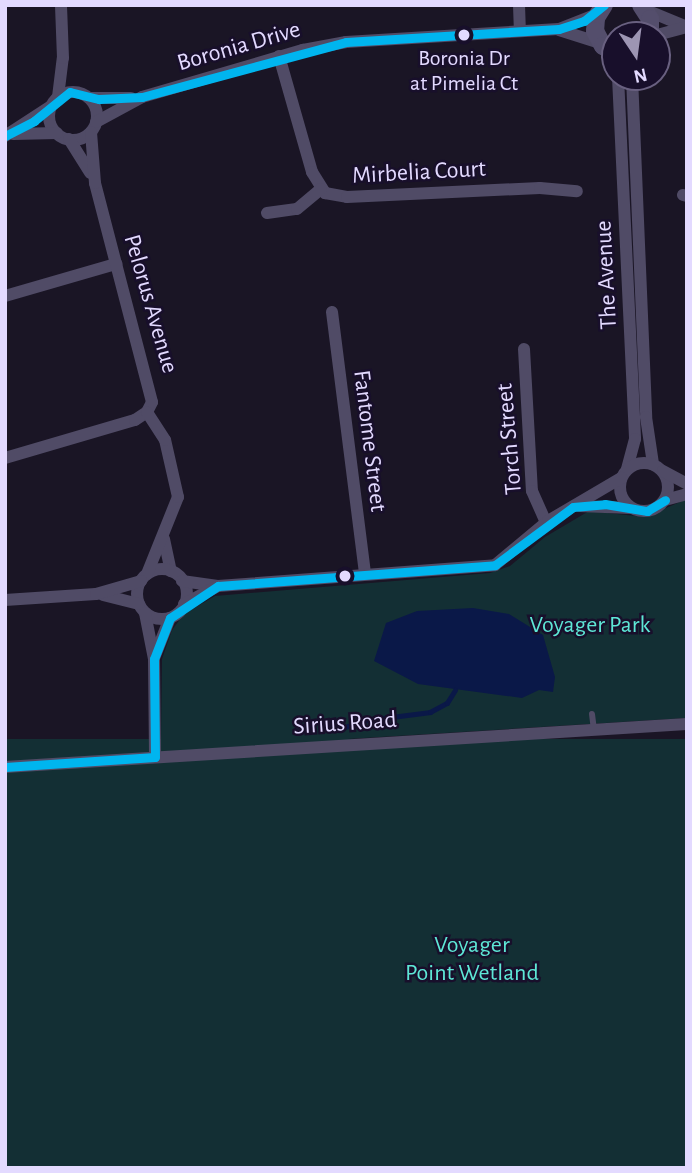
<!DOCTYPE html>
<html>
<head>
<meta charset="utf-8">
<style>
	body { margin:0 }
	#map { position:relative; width:692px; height:1173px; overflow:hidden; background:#1a1525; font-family:"Alegreya Sans",sans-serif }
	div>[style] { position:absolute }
	.green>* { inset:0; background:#132f34; transform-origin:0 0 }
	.water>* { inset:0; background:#0a1848 }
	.stream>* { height:4.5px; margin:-2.25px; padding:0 2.25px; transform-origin:2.25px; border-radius:2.25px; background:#0a1848 }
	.lane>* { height:6px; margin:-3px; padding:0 3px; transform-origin:3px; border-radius:3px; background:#504b66 }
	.street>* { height:12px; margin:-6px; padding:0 6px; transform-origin:6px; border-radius:6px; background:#504b66 }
	.street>.ring { margin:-6px; padding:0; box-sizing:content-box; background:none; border:12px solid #504b66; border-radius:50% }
	.secondary>* { height:18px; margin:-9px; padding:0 9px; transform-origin:9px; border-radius:9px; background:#544e6c }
	.bus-1>* { height:9px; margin:-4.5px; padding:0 4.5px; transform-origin:4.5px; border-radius:4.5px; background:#00b5ef }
	.dots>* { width:19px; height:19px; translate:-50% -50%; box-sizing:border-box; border:4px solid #180f2b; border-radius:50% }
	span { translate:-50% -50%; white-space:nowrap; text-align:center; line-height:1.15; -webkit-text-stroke:5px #180f2b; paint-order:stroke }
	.bus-label { font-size:22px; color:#e3daff }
	.street-label { font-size:24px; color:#e3daff }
	.park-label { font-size:24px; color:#5ee7d6 }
	.frame { position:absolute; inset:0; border:7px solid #e3daff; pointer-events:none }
	.north { position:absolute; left:601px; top:21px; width:70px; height:70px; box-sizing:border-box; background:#180f2b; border:2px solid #696080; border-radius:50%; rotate:167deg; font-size:19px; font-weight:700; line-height:28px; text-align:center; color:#e3daff }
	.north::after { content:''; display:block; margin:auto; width:24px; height:32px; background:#9d95b3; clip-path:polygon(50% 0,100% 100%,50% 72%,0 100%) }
</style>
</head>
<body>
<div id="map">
	<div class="green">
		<i style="clip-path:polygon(687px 499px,686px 718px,186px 749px,161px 739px,162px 659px,172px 630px,184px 614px,215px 596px,490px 573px,510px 566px,545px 537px,589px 511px,645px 517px)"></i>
		<i style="left:687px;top:739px;width:429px;height:683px;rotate:90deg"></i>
	</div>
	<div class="water">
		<i style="clip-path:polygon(473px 608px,509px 614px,543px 635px,555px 677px,553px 692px,539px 690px,522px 698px,418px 684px,374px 661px,386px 623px,417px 611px)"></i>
	</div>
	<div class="stream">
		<i style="left:338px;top:730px;width:24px;rotate:-22deg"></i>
		<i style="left:360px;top:721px;width:71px;rotate:-7.3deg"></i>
		<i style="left:430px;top:712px;width:19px;rotate:-28deg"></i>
		<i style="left:447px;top:703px;width:15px;rotate:-58deg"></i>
	</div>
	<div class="lane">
		<i style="left:592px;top:714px;width:16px;rotate:83deg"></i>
	</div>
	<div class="street">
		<i style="left:519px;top:5px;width:26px;rotate:88deg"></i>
		<i style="left:646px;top:10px;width:44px;rotate:22.5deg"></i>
		<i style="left:559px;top:30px;width:43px;rotate:17.6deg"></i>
		<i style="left:657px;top:35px;width:31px;rotate:-15deg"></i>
		<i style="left:279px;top:56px;width:121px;rotate:74.1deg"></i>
		<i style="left:312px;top:172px;width:25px;rotate:58deg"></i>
		<i style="left:325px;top:193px;width:22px;rotate:10deg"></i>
		<i style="left:347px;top:197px;width:193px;rotate:-2.7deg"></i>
		<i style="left:540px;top:188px;width:37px;rotate:5deg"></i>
		<i style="left:618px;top:77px;width:362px;rotate:87.3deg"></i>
		<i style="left:635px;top:439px;width:31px;rotate:105deg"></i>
		<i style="left:632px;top:77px;width:340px;rotate:87.6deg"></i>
		<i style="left:646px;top:417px;width:48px;rotate:81.5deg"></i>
		<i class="ring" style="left:49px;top:92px;width:36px;height:36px"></i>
		<i style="left:58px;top:97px;width:39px;rotate:-83deg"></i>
		<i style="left:63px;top:58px;width:53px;rotate:-92.2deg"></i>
		<i style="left:90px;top:98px;width:41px"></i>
		<i style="left:96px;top:122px;width:52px;rotate:-28.5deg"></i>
		<i style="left:142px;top:97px;width:168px;rotate:-16.3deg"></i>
		<i style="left:303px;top:50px;width:44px;rotate:-10.5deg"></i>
		<i style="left:346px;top:42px;width:213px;rotate:-3.5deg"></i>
		<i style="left:559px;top:29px;width:41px;rotate:-21.5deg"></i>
		<i style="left:13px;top:134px;width:44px;rotate:-1.3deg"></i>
		<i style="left:5px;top:136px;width:55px;rotate:-33.1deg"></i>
		<i style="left:69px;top:139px;width:40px;rotate:58deg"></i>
		<i style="left:683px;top:195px;width:4px;rotate:14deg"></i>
		<i style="left:267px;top:213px;width:30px;rotate:-8deg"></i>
		<i style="left:297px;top:209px;width:31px;rotate:-40deg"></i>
		<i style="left:5px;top:296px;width:116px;rotate:-16.1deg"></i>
		<i style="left:332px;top:312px;width:264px;rotate:82.8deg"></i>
		<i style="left:524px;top:349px;width:142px;rotate:86.8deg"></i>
		<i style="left:532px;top:491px;width:35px;rotate:66deg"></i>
		<i style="left:5px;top:458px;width:135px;rotate:-16.3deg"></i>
		<i style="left:135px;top:420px;width:14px;rotate:-34deg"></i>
		<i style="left:147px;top:412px;width:11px;rotate:-63deg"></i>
		<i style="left:152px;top:402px;width:226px;rotate:-104.6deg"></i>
		<i style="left:95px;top:183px;width:51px;rotate:-94.5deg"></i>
		<i class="ring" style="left:620px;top:463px;width:36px;height:36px"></i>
		<i style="left:663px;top:471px;width:27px;rotate:28deg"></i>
		<i style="left:665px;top:500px;width:23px;rotate:-15deg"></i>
		<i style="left:580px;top:506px;width:51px;rotate:2.2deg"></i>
		<i style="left:164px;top:539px;width:33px;rotate:78deg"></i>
		<i class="ring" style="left:137px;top:569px;width:38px;height:38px"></i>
		<i style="left:147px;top:574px;width:83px;rotate:-68.1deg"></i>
		<i style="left:178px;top:497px;width:58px;rotate:-102.8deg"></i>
		<i style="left:165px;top:440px;width:33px;rotate:-123deg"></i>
		<i style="left:182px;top:581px;width:36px;rotate:8deg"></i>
		<i style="left:218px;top:586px;width:278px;rotate:-4.3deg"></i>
		<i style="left:495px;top:565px;width:69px;rotate:-39.7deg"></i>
		<i style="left:548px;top:521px;width:85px;rotate:-30.5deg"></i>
		<i style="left:103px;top:595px;width:37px;rotate:14deg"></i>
		<i style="left:5px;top:600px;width:91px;rotate:-3.8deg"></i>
		<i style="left:96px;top:594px;width:47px;rotate:-16.1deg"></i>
		<i style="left:184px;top:604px;width:38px;rotate:-28deg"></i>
		<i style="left:145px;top:613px;width:47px;rotate:78.9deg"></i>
		<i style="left:154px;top:659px;width:98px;rotate:89.4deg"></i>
		<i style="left:154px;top:658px;width:43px;rotate:-68.2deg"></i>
		<i style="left:5px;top:767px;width:683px;rotate:-3.61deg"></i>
	</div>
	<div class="secondary">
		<i style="left:604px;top:5px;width:15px;rotate:122deg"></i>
		<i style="left:596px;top:18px;width:13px;rotate:94deg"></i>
		<i style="left:595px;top:31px;width:17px;rotate:62deg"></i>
		<i style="left:603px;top:46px;width:14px;rotate:30deg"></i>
		<i style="left:641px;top:5px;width:17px;rotate:57deg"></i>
		<i style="left:650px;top:19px;width:16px;rotate:90deg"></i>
	</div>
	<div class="bus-1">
		<i style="left:5px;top:136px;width:33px;rotate:-27deg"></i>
		<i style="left:34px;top:121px;width:46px;rotate:-38.9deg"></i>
		<i style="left:70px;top:92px;width:30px;rotate:14deg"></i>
		<i style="left:99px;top:99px;width:43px;rotate:-2.7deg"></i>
		<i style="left:142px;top:97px;width:211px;rotate:-15.1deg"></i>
		<i style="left:346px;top:42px;width:213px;rotate:-3.5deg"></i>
		<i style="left:559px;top:29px;width:26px;rotate:-18deg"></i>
		<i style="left:584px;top:21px;width:26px;rotate:-39deg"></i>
		<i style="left:170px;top:618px;width:58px;rotate:-33.7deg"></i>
		<i style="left:218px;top:586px;width:278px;rotate:-4.3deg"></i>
		<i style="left:495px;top:565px;width:97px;rotate:-36.6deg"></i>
		<i style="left:573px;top:507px;width:32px;rotate:-5deg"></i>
		<i style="left:605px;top:504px;width:43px;rotate:9.5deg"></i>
		<i style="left:647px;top:511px;width:21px;rotate:-31deg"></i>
		<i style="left:155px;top:757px;width:98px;rotate:-90.6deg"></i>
		<i style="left:154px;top:659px;width:44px;rotate:-68.7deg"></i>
		<i style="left:5px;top:767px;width:150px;rotate:-3.8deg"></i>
	</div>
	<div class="dots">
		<i style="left:464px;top:35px;background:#e3daff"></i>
		<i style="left:345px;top:576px;background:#e3daff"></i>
	</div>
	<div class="bus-label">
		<span style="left:464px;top:71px">Boronia Dr<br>at Pimelia Ct</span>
	</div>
	<div class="street-label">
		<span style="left:239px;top:47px;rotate:-16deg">Boronia Drive</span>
		<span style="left:419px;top:173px;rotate:-3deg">Mirbelia Court</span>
		<span style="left:607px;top:275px;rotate:-93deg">The Avenue</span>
		<span style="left:150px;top:304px;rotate:74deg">Pelorus Avenue</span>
		<span style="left:510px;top:439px;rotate:-95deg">Torch Street</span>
		<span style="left:369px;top:441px;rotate:83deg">Fantome Street</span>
		<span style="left:345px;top:724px;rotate:-4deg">Sirius Road</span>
	</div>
	<div class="park-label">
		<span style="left:590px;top:626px">Voyager Park</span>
		<span style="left:472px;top:960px">Voyager<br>Point Wetland</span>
	</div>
	<div class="frame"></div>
	<div class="north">N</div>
</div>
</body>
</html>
